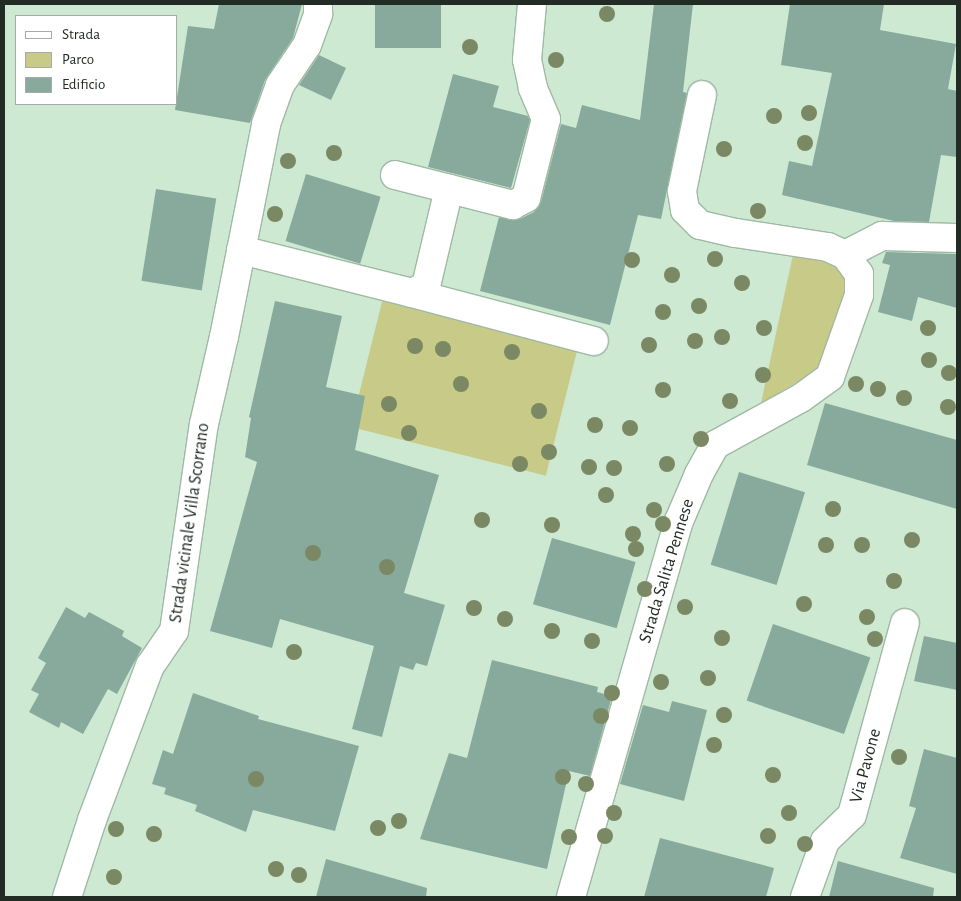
<!DOCTYPE html>
<html>
<head>
<meta charset="utf-8">
<style>
	body { margin:0 }
	#map { position:relative; width:961px; height:901px; overflow:hidden; background:#cde9d2; font-family:"Alegreya Sans",sans-serif }
	div>[style] { position:absolute }
	.green>* { inset:0; background:#c8ca87; transform-origin:0 0 }
	.building>* { inset:0; background:#87aa9d; transform-origin:0 0 }
	.roads { filter:drop-shadow(1px 0 #9fb9a3) drop-shadow(-1px 0 #9fb9a3) drop-shadow(0 1px #9fb9a3) drop-shadow(0 -1px #9fb9a3) }
	.street>* { height:28px; margin:-14px; padding:0 14px; transform-origin:14px; border-radius:14px; background:#fff }
	.trees>* { width:16px; height:16px; margin:-8px; border-radius:50%; background:#7b8864 }
	span { translate:-50% -50%; white-space:nowrap; text-align:center; line-height:1.15; -webkit-text-stroke:5px #fff; paint-order:stroke }
	.street-label { font-size:18px; color:#222c24 }
	.frame { position:absolute; inset:0; border:5px solid #222c24; pointer-events:none }
	.legend { position:absolute; left:15px; top:15px; width:162px; height:90px; box-sizing:border-box; background:#fff; border:1px solid #a7aba7; margin:0; padding:6px 9px; list-style:none; font-size:15px; color:#222c24 }
	.legend li { display:flex; align-items:center; gap:10px; height:25px }
	.legend b { width:25px; border:1px solid #a7aba7 }
</style>
</head>
<body>
<div id="map">
	<div class="green">
		<i style="clip-path:polygon(794px 250px,834px 259px,850px 281px,827px 357px,815px 372px,761px 403px)"></i>
		<i style="left:383px;top:298px;width:201px;height:133px;rotate:14deg"></i>
	</div>
	<div class="building">
		<i style="clip-path:polygon(219px 4px,302px 4px,293px 38px,265px 80px,250px 123px,175px 110px,188px 26px,214px 29px)"></i>
		<i style="left:375px;top:4px;width:66px;height:44px"></i>
		<i style="clip-path:polygon(654px 4px,693px 4px,683px 92px,687px 93px,661px 219px,638px 215px,610px 325px,480px 291px,499px 217px,510px 220px,520px 219px,534px 212px,541px 202px,561px 124px,576px 128px,582px 105px,640px 120px)"></i>
		<i style="clip-path:polygon(790px 4px,884px 4px,880px 30px,956px 44px,948px 89px,957px 91px,957px 157px,941px 155px,929px 222px,894px 221px,782px 195px,789px 161px,812px 166px,832px 73px,781px 65px)"></i>
		<i style="clip-path:polygon(319px 55px,346px 68px,331px 100px,299px 85px)"></i>
		<i style="clip-path:polygon(453px 74px,499px 86px,493px 107px,528px 116px,530px 120px,511px 188px,428px 167px)"></i>
		<i style="left:306px;top:174px;width:78px;height:70px;rotate:17deg"></i>
		<i style="left:156px;top:189px;width:61px;height:93px;rotate:9deg"></i>
		<i style="clip-path:polygon(886px 252px,957px 254px,957px 308px,918px 297px,912px 321px,878px 312px,890px 265px,882px 263px)"></i>
		<i style="clip-path:polygon(275px 301px,342px 316px,326px 387px,365px 396px,355px 450px,439px 475px,404px 593px,445px 605px,427px 666px,416px 663px,413px 670px,400px 666px,382px 737px,352px 729px,374px 646px,280px 619px,272px 648px,210px 631px,257px 462px,245px 457px,251px 418px,249px 417px)"></i>
		<i style="clip-path:polygon(825px 403px,957px 440px,957px 509px,807px 465px)"></i>
		<i style="left:739px;top:472px;width:69px;height:97px;rotate:17deg"></i>
		<i style="left:552px;top:538px;width:87px;height:69px;rotate:16deg"></i>
		<i style="clip-path:polygon(66px 607px,85px 618px,89px 612px,124px 631px,122px 636px,142px 648px,117px 694px,108px 689px,83px 734px,61px 722px,59px 728px,29px 712px,39px 694px,31px 690px,46px 663px,38px 658px)"></i>
		<i style="left:773px;top:624px;width:103px;height:81px;rotate:19deg"></i>
		<i style="clip-path:polygon(924px 636px,957px 643px,957px 690px,914px 681px)"></i>
		<i style="clip-path:polygon(492px 660px,598px 687px,597px 692px,612px 696px,590px 776px,569px 771px,547px 869px,420px 839px,449px 753px,467px 758px)"></i>
		<i style="clip-path:polygon(193px 693px,259px 716px,258px 719px,359px 746px,335px 831px,253px 810px,246px 832px,195px 811px,197px 805px,164px 794px,166px 788px,152px 784px,163px 750px,173px 754px)"></i>
		<i style="clip-path:polygon(672px 701px,707px 710px,684px 801px,620px 784px,643px 705px,669px 712px)"></i>
		<i style="clip-path:polygon(924px 749px,957px 758px,957px 874px,900px 858px,916px 808px,909px 806px)"></i>
		<i style="clip-path:polygon(660px 838px,774px 868px,766px 897px,644px 897px)"></i>
		<i style="clip-path:polygon(326px 859px,427px 888px,426px 897px,316px 897px)"></i>
		<i style="clip-path:polygon(838px 861px,934px 888px,933px 897px,829px 897px)"></i>
	</div>
	<div class="roads">
		<div class="street">
			<i style="left:395px;top:175px;width:122px;rotate:14.3deg"></i>
			<i style="left:513px;top:205px;width:15px;rotate:-28deg"></i>
			<i style="left:526px;top:198px;width:81px;rotate:-75.8deg"></i>
			<i style="left:546px;top:119px;width:34px;rotate:-113deg"></i>
			<i style="left:533px;top:88px;width:29px;rotate:-102deg"></i>
			<i style="left:527px;top:60px;width:56px;rotate:-84.9deg"></i>
			<i style="left:241px;top:250px;width:176px;rotate:14.1deg"></i>
			<i style="left:412px;top:293px;width:16px;rotate:-27deg"></i>
			<i style="left:426px;top:286px;width:100px;rotate:-76.7deg"></i>
			<i style="left:845px;top:255px;width:42px;rotate:-27.2deg"></i>
			<i style="left:882px;top:236px;width:75px;rotate:1.5deg"></i>
			<i style="left:412px;top:293px;width:188px;rotate:14.8deg"></i>
			<i style="left:67px;top:897px;width:81px;rotate:-72deg"></i>
			<i style="left:92px;top:820px;width:165px;rotate:-69.4deg"></i>
			<i style="left:150px;top:666px;width:42px;rotate:-55.6deg"></i>
			<i style="left:174px;top:631px;width:209px;rotate:-81.8deg"></i>
			<i style="left:204px;top:424px;width:89px;rotate:-77.1deg"></i>
			<i style="left:224px;top:337px;width:217px;rotate:-78.8deg"></i>
			<i style="left:266px;top:124px;width:41px;rotate:-70.3deg"></i>
			<i style="left:280px;top:85px;width:48px;rotate:-56deg"></i>
			<i style="left:307px;top:45px;width:33px;rotate:-70deg"></i>
			<i style="left:318px;top:14px;width:10px;rotate:-90deg"></i>
			<i style="left:571px;top:897px;width:391px;rotate:-74deg"></i>
			<i style="left:679px;top:521px;width:51px;rotate:-66.9deg"></i>
			<i style="left:699px;top:474px;width:33px;rotate:-61deg"></i>
			<i style="left:715px;top:445px;width:98px;rotate:-28.7deg"></i>
			<i style="left:801px;top:398px;width:36px;rotate:-36deg"></i>
			<i style="left:830px;top:377px;width:87px;rotate:-70.5deg"></i>
			<i style="left:859px;top:295px;width:21px;rotate:-90deg"></i>
			<i style="left:859px;top:274px;width:24px;rotate:-126deg"></i>
			<i style="left:845px;top:255px;width:19px;rotate:-155deg"></i>
			<i style="left:828px;top:247px;width:94px;rotate:-171.4deg"></i>
			<i style="left:735px;top:233px;width:36px;rotate:-167deg"></i>
			<i style="left:700px;top:225px;width:21px;rotate:-135deg"></i>
			<i style="left:685px;top:210px;width:19px;rotate:-99deg"></i>
			<i style="left:682px;top:191px;width:98px;rotate:-78.2deg"></i>
			<i style="left:805px;top:897px;width:59px;rotate:-70.3deg"></i>
			<i style="left:825px;top:841px;width:37px;rotate:-44deg"></i>
			<i style="left:852px;top:815px;width:199px;rotate:-74.6deg"></i>
		</div>
	</div>
	<div class="trees">
		<i style="left:607px;top:14px"></i>
		<i style="left:470px;top:47px"></i>
		<i style="left:556px;top:60px"></i>
		<i style="left:809px;top:113px"></i>
		<i style="left:774px;top:116px"></i>
		<i style="left:805px;top:143px"></i>
		<i style="left:724px;top:149px"></i>
		<i style="left:334px;top:153px"></i>
		<i style="left:288px;top:161px"></i>
		<i style="left:758px;top:211px"></i>
		<i style="left:275px;top:214px"></i>
		<i style="left:715px;top:259px"></i>
		<i style="left:632px;top:260px"></i>
		<i style="left:672px;top:275px"></i>
		<i style="left:742px;top:283px"></i>
		<i style="left:699px;top:306px"></i>
		<i style="left:663px;top:312px"></i>
		<i style="left:764px;top:328px"></i>
		<i style="left:928px;top:328px"></i>
		<i style="left:722px;top:337px"></i>
		<i style="left:695px;top:341px"></i>
		<i style="left:649px;top:345px"></i>
		<i style="left:415px;top:346px"></i>
		<i style="left:443px;top:349px"></i>
		<i style="left:512px;top:352px"></i>
		<i style="left:929px;top:360px"></i>
		<i style="left:949px;top:373px"></i>
		<i style="left:763px;top:375px"></i>
		<i style="left:461px;top:384px"></i>
		<i style="left:856px;top:384px"></i>
		<i style="left:878px;top:389px"></i>
		<i style="left:663px;top:390px"></i>
		<i style="left:904px;top:398px"></i>
		<i style="left:730px;top:401px"></i>
		<i style="left:389px;top:404px"></i>
		<i style="left:948px;top:407px"></i>
		<i style="left:539px;top:411px"></i>
		<i style="left:595px;top:425px"></i>
		<i style="left:630px;top:428px"></i>
		<i style="left:409px;top:433px"></i>
		<i style="left:701px;top:439px"></i>
		<i style="left:549px;top:452px"></i>
		<i style="left:520px;top:464px"></i>
		<i style="left:667px;top:464px"></i>
		<i style="left:589px;top:467px"></i>
		<i style="left:614px;top:468px"></i>
		<i style="left:606px;top:495px"></i>
		<i style="left:833px;top:509px"></i>
		<i style="left:654px;top:510px"></i>
		<i style="left:482px;top:520px"></i>
		<i style="left:663px;top:524px"></i>
		<i style="left:552px;top:525px"></i>
		<i style="left:633px;top:534px"></i>
		<i style="left:912px;top:540px"></i>
		<i style="left:826px;top:545px"></i>
		<i style="left:862px;top:545px"></i>
		<i style="left:636px;top:549px"></i>
		<i style="left:313px;top:553px"></i>
		<i style="left:387px;top:567px"></i>
		<i style="left:894px;top:581px"></i>
		<i style="left:645px;top:589px"></i>
		<i style="left:804px;top:604px"></i>
		<i style="left:685px;top:607px"></i>
		<i style="left:474px;top:608px"></i>
		<i style="left:867px;top:617px"></i>
		<i style="left:505px;top:619px"></i>
		<i style="left:552px;top:631px"></i>
		<i style="left:722px;top:638px"></i>
		<i style="left:875px;top:639px"></i>
		<i style="left:592px;top:641px"></i>
		<i style="left:294px;top:652px"></i>
		<i style="left:708px;top:678px"></i>
		<i style="left:661px;top:682px"></i>
		<i style="left:612px;top:693px"></i>
		<i style="left:724px;top:715px"></i>
		<i style="left:601px;top:716px"></i>
		<i style="left:714px;top:745px"></i>
		<i style="left:899px;top:757px"></i>
		<i style="left:773px;top:775px"></i>
		<i style="left:563px;top:777px"></i>
		<i style="left:256px;top:779px"></i>
		<i style="left:586px;top:784px"></i>
		<i style="left:614px;top:813px"></i>
		<i style="left:789px;top:813px"></i>
		<i style="left:399px;top:821px"></i>
		<i style="left:378px;top:828px"></i>
		<i style="left:116px;top:829px"></i>
		<i style="left:154px;top:834px"></i>
		<i style="left:605px;top:836px"></i>
		<i style="left:768px;top:836px"></i>
		<i style="left:569px;top:837px"></i>
		<i style="left:805px;top:844px"></i>
		<i style="left:276px;top:869px"></i>
		<i style="left:299px;top:875px"></i>
		<i style="left:114px;top:877px"></i>
	</div>
	<div class="street-label">
		<span style="left:190px;top:523px;rotate:-82deg">Strada vicinale Villa Scorrano</span>
		<span style="left:667px;top:571px;rotate:-73deg">Strada Salita Pennese</span>
		<span style="left:866px;top:766px;rotate:-75deg">Via Pavone</span>
	</div>
	<div class="frame"></div>
	<ul class="legend">
	<li><b style="height:6px;background:#fff"></b>Strada</li>
	<li><b style="height:14px;background:#c8ca87"></b>Parco</li>
	<li><b style="height:14px;background:#87aa9d"></b>Edificio</li>
	</ul>
</div>
</body>
</html>
